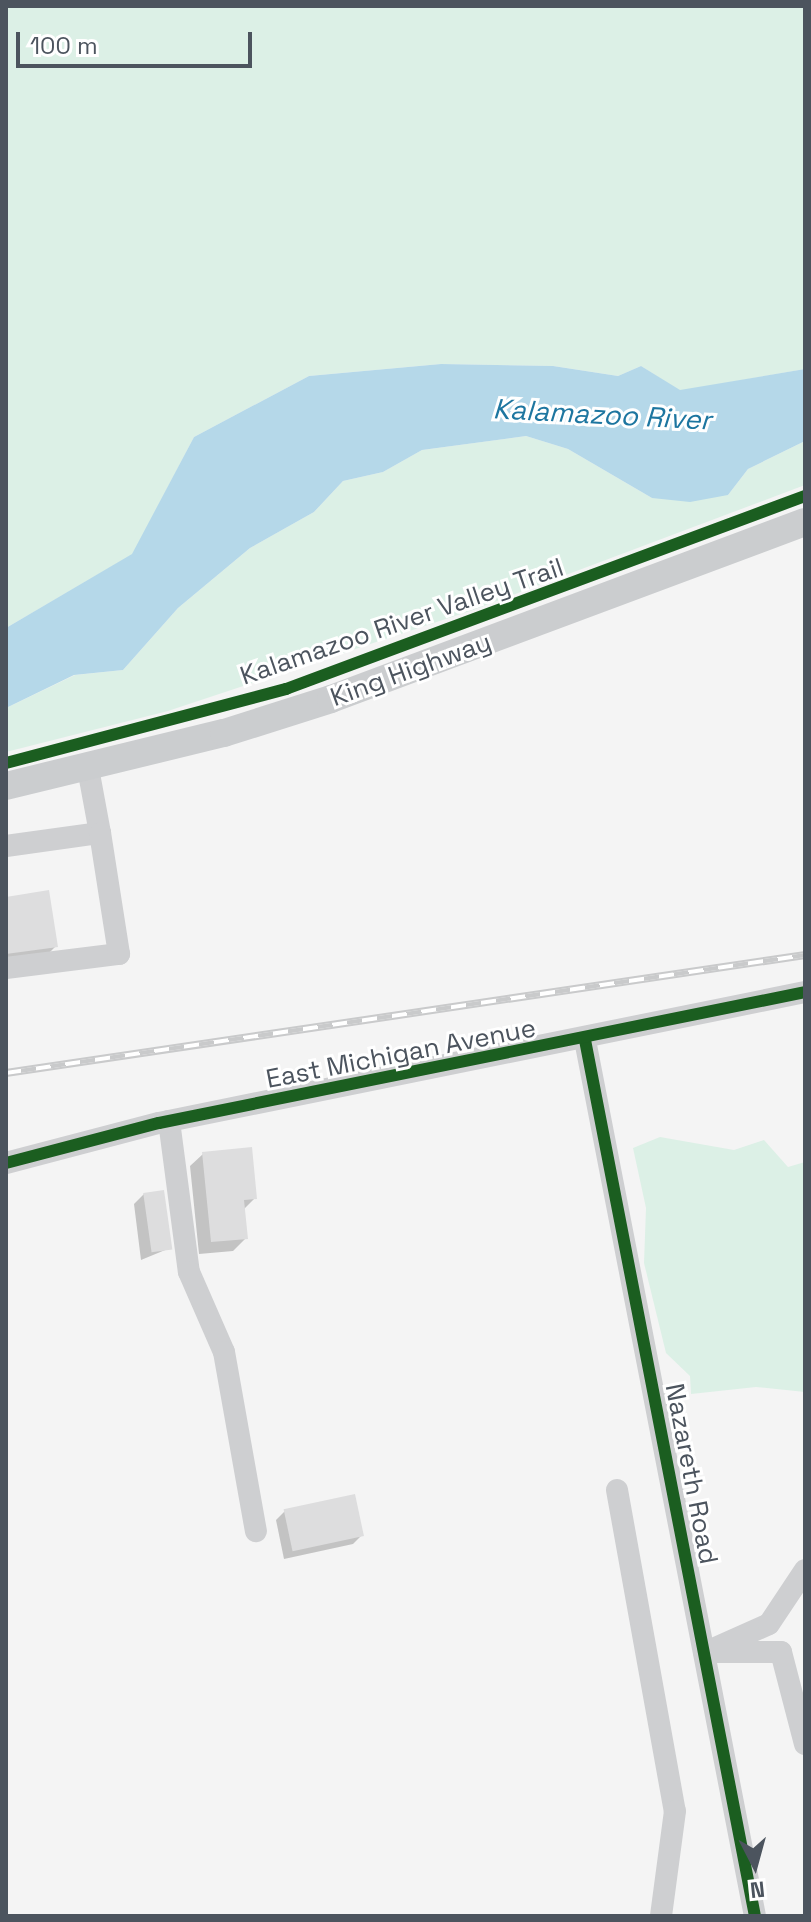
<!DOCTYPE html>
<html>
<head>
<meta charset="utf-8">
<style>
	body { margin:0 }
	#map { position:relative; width:811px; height:1922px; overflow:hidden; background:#f4f4f4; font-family:"Space Grotesk",sans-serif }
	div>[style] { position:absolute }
	.green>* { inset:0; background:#dcf0e6 }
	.water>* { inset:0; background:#b5d8e9 }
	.shadow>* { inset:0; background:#0003 }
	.building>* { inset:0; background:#ddddde; transform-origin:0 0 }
	.minor>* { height:22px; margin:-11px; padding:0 11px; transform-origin:11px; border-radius:11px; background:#cecfd1 }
	.major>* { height:28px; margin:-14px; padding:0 14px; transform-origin:14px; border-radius:14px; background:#cbcdcf }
	.rail>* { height:8px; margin-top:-4px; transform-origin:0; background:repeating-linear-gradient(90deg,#fff 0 15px,#c9cacb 0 30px); box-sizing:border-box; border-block:2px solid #c9cacb }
	.cycleway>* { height:12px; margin:-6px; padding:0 6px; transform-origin:6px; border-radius:6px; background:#1b5e20 }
	span { translate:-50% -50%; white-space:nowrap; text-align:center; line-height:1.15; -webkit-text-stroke:6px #fff; paint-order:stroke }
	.street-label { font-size:26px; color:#4c545e }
	.water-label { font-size:28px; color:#1d76a0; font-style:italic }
	.frame { position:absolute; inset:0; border:8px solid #4c545e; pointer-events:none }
	.north { position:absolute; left:715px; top:1826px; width:80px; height:80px; -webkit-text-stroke:6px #fff; paint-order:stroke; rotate:174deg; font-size:22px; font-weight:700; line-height:32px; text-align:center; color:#4c545e }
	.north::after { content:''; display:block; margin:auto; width:28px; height:36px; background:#4c545e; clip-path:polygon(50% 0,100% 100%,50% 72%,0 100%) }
	.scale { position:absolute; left:16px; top:32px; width:236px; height:36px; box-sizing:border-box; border:4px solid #4c545e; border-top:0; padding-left:10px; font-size:24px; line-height:28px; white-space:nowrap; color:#4c545e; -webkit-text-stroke:6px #fff; paint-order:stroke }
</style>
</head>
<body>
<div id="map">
	<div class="green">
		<i style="clip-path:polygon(6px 6px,805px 6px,805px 369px,680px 391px,641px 366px,618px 376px,553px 366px,441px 364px,309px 376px,194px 437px,133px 554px,6px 628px)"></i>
		<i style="clip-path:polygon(526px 436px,568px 449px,652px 498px,728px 495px,748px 469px,805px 441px,805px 485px,473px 610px,168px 711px,6px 752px,6px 708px,75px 675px,123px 670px,178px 608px,250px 548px,314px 512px,343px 481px,383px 472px,422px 450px)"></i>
		<i style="clip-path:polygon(660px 1137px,734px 1150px,764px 1140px,788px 1167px,805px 1162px,805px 1392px,756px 1387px,691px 1394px,690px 1376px,666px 1353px,644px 1263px,646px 1208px,633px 1148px)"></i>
	</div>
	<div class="water">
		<i style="clip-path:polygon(441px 364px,553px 366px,618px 376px,641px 366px,680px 390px,805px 369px,805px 441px,748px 469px,728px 495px,690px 502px,652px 498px,568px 449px,526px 436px,422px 450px,383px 472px,343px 481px,314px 512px,250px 548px,178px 608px,123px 670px,74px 675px,6px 708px,6px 628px,132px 554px,194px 437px,309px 376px)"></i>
	</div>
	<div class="shadow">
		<i style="clip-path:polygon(6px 899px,56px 946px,43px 959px,6px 965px)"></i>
		<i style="clip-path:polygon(203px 1154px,255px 1198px,243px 1210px,246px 1238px,233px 1251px,199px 1254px,190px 1166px)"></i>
		<i style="clip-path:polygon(144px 1194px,170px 1248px,141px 1260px,134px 1204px)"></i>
		<i style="clip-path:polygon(285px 1511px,362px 1535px,353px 1544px,284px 1559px,276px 1520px)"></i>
	</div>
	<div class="building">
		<i style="clip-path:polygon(49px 890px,58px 947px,6px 954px,6px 897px)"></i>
		<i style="clip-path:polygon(252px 1147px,257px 1199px,244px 1200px,248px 1239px,211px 1242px,202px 1152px)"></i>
		<i style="left:164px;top:1190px;width:60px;height:21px;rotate:82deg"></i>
		<i style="left:355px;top:1494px;width:43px;height:73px;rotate:78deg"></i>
	</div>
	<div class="minor">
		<i style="left:6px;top:846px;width:95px;rotate:-7.9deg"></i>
		<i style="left:100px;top:833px;width:66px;rotate:-100.5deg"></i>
		<i style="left:6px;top:968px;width:114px;rotate:-7.1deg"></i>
		<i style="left:119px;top:954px;width:122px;rotate:-98.9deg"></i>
		<i style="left:585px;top:1040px;width:892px;rotate:79.02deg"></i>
		<i style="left:169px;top:1121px;width:152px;rotate:82.5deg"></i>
		<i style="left:189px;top:1272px;width:87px;rotate:66.4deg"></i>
		<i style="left:224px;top:1352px;width:182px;rotate:79.9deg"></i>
		<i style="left:6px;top:1163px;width:158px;rotate:-14.7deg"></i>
		<i style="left:159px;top:1123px;width:659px;rotate:-11.46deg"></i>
		<i style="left:617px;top:1490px;width:326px;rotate:79.8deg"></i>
		<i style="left:675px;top:1811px;width:106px;rotate:97.6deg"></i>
		<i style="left:713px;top:1649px;width:61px;rotate:-24.1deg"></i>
		<i style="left:769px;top:1624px;width:65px;rotate:-56.3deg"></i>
		<i style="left:704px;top:1652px;width:77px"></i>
		<i style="left:781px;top:1652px;width:95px;rotate:75.4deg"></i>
	</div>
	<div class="major">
		<i style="left:6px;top:786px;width:224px;rotate:-13.7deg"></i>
		<i style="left:224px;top:733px;width:112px;rotate:-17.6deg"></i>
		<i style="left:331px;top:699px;width:506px;rotate:-20.48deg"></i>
	</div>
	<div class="rail">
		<i style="left:6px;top:1073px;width:808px;rotate:-8.4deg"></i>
	</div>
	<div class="cycleway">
		<i style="left:6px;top:763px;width:290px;rotate:-14.8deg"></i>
		<i style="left:286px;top:689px;width:554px;rotate:-20.4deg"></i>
		<i style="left:585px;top:1040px;width:892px;rotate:79.02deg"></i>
		<i style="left:6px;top:1163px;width:158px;rotate:-14.7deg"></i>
		<i style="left:159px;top:1123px;width:659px;rotate:-11.46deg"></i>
	</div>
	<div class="street-label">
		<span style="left:402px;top:622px;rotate:-19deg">Kalamazoo River Valley Trail</span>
		<span style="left:411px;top:670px;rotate:-20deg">King Highway</span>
		<span style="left:401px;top:1054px;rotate:-11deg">East Michigan Avenue</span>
		<span style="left:691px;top:1474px;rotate:79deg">Nazareth Road</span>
	</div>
	<div class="water-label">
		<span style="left:602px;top:414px;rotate:3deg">Kalamazoo River</span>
	</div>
	<div class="frame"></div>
	<div class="north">N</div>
	<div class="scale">100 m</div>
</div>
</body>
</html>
